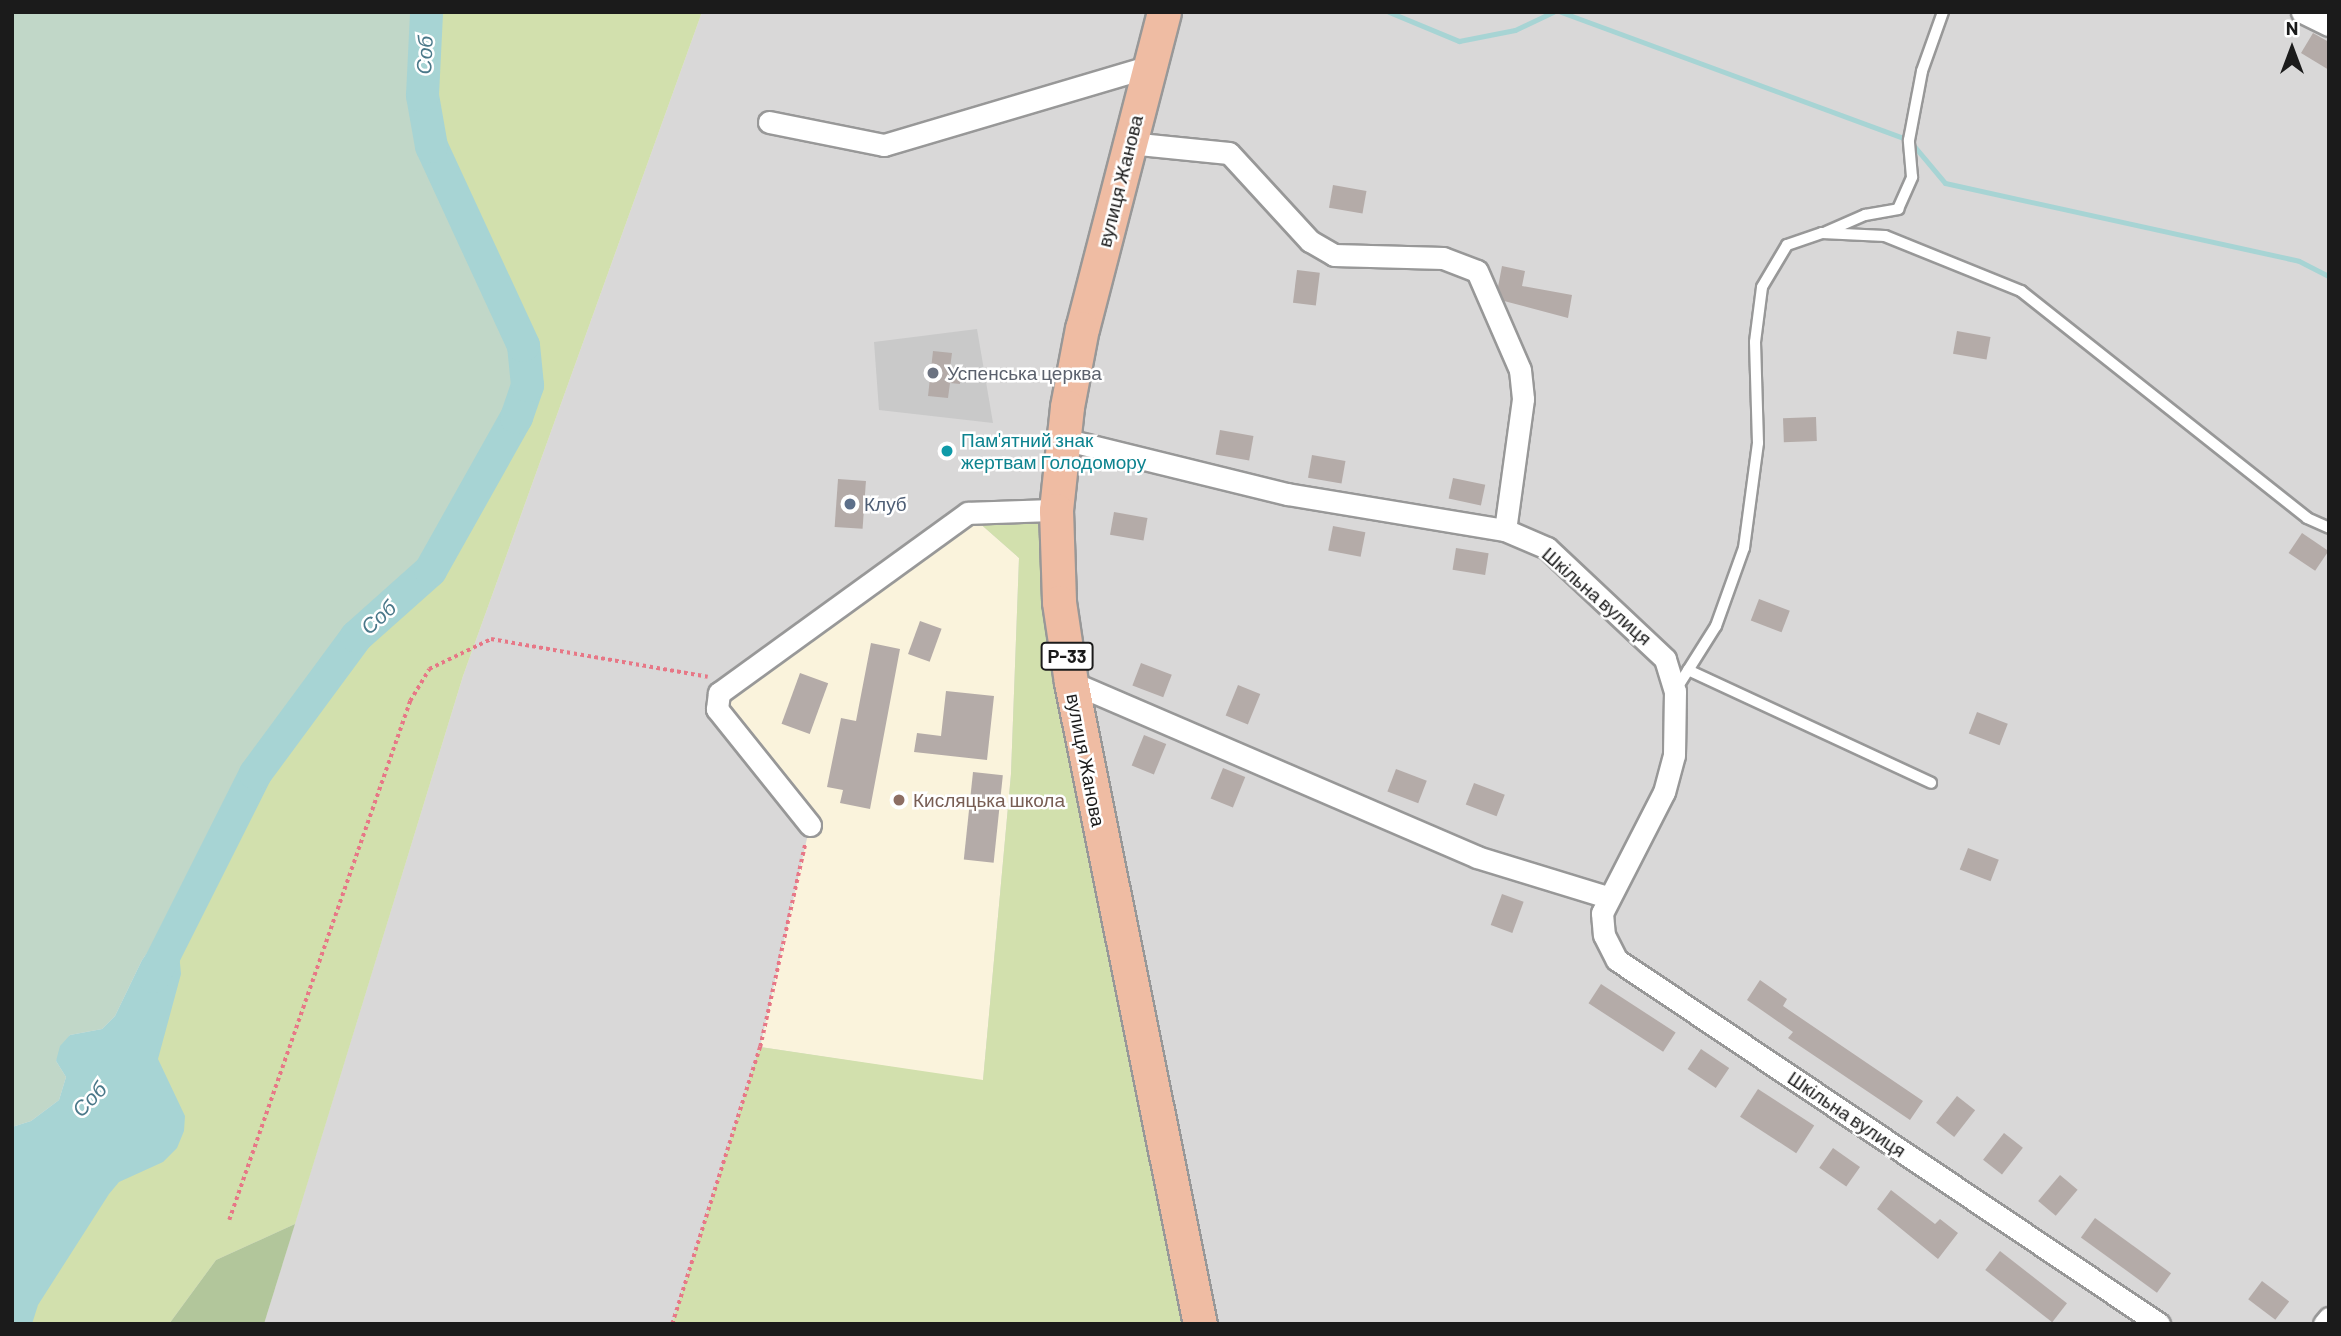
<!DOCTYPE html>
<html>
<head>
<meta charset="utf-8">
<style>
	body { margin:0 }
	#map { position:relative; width:2341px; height:1336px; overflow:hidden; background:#ebe6e2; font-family:Barlow,sans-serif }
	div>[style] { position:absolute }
	.residential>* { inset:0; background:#d9d8d8 }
	.education>* { inset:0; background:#faf3dc }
	.religious>* { inset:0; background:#c9c9c9 }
	.grass>* { inset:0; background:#d2e0ad }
	.forest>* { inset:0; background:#b2c69b }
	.wetland>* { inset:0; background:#c1d7c8 }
	.water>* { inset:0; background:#a7d4d4 }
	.stream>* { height:5px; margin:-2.5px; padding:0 2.5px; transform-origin:2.5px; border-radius:2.5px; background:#a7d4d4 }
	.river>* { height:33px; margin:-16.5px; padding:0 16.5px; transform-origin:16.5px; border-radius:16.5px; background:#a7d4d4 }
	.building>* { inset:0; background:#b4aba8; transform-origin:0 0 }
	.path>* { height:3.5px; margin-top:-1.75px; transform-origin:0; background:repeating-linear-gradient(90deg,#e77786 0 3.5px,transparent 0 7px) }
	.roads { filter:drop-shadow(2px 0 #989898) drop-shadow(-2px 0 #989898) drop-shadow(0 2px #989898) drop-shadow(0 -2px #989898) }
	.service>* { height:10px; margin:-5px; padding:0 5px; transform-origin:5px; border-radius:5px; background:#fff }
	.minor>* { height:21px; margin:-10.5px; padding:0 10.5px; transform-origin:10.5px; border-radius:10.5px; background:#fff }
	.primary>* { height:33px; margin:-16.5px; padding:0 16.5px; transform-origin:16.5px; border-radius:16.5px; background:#efbca3 }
	.dots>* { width:19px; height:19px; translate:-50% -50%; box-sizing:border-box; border:4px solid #fff; border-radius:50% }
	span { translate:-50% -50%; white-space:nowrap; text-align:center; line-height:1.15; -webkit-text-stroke:5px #fff; paint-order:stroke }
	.shield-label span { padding:2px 5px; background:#fff; border:2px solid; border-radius:5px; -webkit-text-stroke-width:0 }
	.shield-label { font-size:18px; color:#1b1b1b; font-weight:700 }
	.street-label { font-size:19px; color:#1b1b1b }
	.worship-label { font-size:19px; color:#5b616d }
	.left { translate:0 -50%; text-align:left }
	.culture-label { font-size:19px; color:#0d838f }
	.service-label { font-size:19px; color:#4e5e75 }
	.education-label { font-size:19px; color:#785e54 }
	.water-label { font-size:21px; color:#4a7889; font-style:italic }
	.frame { position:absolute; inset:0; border:14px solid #1b1b1b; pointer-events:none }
	.north { position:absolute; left:2257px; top:14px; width:70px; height:70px; -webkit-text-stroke:5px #fff; paint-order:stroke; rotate:0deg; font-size:19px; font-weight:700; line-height:28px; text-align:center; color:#1b1b1b }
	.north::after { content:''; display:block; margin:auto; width:24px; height:32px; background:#1b1b1b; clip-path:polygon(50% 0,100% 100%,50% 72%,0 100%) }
</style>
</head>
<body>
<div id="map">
	<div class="residential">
		<i style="clip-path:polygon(702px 12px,2329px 12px,2329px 1318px,2324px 1324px,264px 1324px,463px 676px)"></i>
	</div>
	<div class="education">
		<i style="clip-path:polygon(968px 513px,1019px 558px,1011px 774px,983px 1081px,760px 1047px,810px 825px,716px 701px)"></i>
	</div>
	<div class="religious">
		<i style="clip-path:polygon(977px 329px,993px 423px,879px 410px,874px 342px)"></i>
	</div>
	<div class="grass">
		<i style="clip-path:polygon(426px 12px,702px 12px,463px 676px,295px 1224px,216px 1260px,169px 1324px,12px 1324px,12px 1172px,117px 1064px,171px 934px,254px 776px,356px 636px,430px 570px,523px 400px,527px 385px,523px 345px,431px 146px,422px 95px)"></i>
		<i style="clip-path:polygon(1056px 510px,1200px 1324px,672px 1324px,760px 1047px,983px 1080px,1011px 774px,1019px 558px,968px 513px)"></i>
	</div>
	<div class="forest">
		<i style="clip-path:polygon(295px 1224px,264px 1324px,169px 1324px,216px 1260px)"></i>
	</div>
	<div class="wetland">
		<i style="clip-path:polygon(12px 12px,426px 12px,422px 95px,431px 146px,523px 345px,527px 366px,527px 385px,516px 417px,430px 570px,356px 636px,268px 754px,171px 934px,155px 942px,142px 960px,115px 1016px,102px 1029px,70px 1035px,56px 1061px,66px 1077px,59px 1100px,31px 1121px,12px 1127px)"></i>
	</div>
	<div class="water">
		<i style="clip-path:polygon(171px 934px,179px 952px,181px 974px,158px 1059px,185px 1116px,184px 1131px,177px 1148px,163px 1162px,119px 1182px,109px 1194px,38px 1305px,32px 1324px,12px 1324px,12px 1127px,31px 1121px,59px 1100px,66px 1077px,56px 1061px,60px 1046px,70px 1035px,102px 1029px,115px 1016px,142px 960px,155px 942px)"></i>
	</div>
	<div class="stream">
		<i style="left:1389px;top:12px;width:76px;rotate:22.5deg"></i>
		<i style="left:1459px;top:41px;width:57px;rotate:-11.1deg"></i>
		<i style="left:1515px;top:30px;width:42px;rotate:-25.3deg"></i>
		<i style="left:1561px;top:12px;width:371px;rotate:20.2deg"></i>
		<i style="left:1909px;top:140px;width:56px;rotate:50.1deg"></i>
		<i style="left:1945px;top:183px;width:362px;rotate:12.4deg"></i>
		<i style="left:2299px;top:261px;width:34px;rotate:27deg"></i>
	</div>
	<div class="river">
		<i style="left:153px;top:976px;width:227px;rotate:-63.3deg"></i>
		<i style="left:255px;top:773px;width:170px;rotate:-53.6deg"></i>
		<i style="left:356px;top:636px;width:99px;rotate:-41.7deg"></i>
		<i style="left:430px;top:570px;width:176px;rotate:-60.7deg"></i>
		<i style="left:516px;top:417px;width:34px;rotate:-71deg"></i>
		<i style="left:527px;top:385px;width:40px;rotate:-95.7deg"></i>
		<i style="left:523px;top:345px;width:219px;rotate:-114.8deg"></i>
		<i style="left:431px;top:146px;width:52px;rotate:-100deg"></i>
		<i style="left:422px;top:95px;width:83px;rotate:-87.2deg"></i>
	</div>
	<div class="building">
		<i style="clip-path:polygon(2313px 33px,2329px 42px,2329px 70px,2301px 53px)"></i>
		<i style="left:1333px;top:185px;width:34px;height:23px;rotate:10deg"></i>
		<i style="clip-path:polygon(1502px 266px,1525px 271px,1522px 286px,1572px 295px,1568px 318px,1504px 301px,1498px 287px)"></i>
		<i style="left:1297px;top:270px;width:23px;height:33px;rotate:7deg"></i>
		<i style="left:1957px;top:331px;width:34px;height:23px;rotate:10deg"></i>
		<i style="clip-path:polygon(933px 351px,952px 353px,950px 368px,961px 369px,960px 384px,950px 383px,948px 398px,928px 396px)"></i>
		<i style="left:1816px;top:417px;width:24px;height:33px;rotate:88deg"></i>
		<i style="left:1220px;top:430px;width:34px;height:25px;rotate:10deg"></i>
		<i style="left:1312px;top:455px;width:34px;height:23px;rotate:10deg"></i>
		<i style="left:1453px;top:478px;width:33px;height:21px;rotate:12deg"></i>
		<i style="left:838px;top:479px;width:28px;height:48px;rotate:4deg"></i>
		<i style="left:1114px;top:512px;width:34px;height:23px;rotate:10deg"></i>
		<i style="left:1333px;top:526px;width:33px;height:25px;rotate:11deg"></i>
		<i style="left:2302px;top:533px;width:32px;height:24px;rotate:34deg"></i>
		<i style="left:1456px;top:548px;width:33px;height:22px;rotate:9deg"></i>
		<i style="left:1759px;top:599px;width:33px;height:23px;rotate:21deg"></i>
		<i style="left:920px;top:621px;width:23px;height:35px;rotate:20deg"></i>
		<i style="clip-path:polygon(871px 643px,900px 649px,870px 809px,840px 803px,843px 790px,827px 787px,841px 718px,856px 721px)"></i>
		<i style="left:1141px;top:663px;width:33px;height:24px;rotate:21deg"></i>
		<i style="left:800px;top:673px;width:30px;height:54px;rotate:20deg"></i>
		<i style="left:1238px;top:685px;width:24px;height:33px;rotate:22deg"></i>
		<i style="clip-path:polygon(946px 691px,994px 696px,987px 760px,914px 752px,917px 733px,941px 736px)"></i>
		<i style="left:1977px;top:712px;width:33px;height:23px;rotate:21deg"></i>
		<i style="left:1144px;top:735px;width:24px;height:33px;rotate:22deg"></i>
		<i style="left:1223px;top:768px;width:24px;height:33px;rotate:22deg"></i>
		<i style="left:1396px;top:769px;width:33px;height:24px;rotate:21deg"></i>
		<i style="left:973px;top:772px;width:30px;height:88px;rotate:6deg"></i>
		<i style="left:1474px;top:783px;width:33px;height:23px;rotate:21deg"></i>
		<i style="left:1968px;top:848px;width:33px;height:23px;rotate:21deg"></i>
		<i style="left:1502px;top:894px;width:23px;height:33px;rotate:20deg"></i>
		<i style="clip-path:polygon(1760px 980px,1787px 999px,1783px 1006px,1923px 1101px,1910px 1120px,1788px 1038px,1793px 1032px,1747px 1000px)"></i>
		<i style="left:1601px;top:984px;width:89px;height:23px;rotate:33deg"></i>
		<i style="left:1701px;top:1049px;width:34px;height:24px;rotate:34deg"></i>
		<i style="left:1758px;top:1089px;width:67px;height:33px;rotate:33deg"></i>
		<i style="left:1957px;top:1096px;width:23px;height:34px;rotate:38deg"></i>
		<i style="left:2004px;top:1133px;width:24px;height:34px;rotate:38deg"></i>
		<i style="left:1833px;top:1148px;width:33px;height:24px;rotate:35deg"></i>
		<i style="left:2060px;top:1175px;width:23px;height:34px;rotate:40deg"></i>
		<i style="clip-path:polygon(1891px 1190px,1935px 1224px,1940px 1219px,1958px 1233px,1938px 1259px,1877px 1209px)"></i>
		<i style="left:2095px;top:1218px;width:94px;height:24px;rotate:36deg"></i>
		<i style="left:2000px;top:1251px;width:85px;height:24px;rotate:38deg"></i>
		<i style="left:2262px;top:1281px;width:34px;height:23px;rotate:37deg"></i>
	</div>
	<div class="path">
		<i style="left:229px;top:1220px;width:550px;rotate:-70.77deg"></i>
		<i style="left:410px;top:701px;width:37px;rotate:-59deg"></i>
		<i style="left:429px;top:669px;width:69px;rotate:-25.8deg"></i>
		<i style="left:491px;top:639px;width:220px;rotate:9.9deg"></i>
		<i style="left:672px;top:1324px;width:291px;rotate:-72.4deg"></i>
		<i style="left:760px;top:1047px;width:208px;rotate:-77.5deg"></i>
	</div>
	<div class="roads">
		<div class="service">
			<i style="left:1826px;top:232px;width:43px;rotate:-23.6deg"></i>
			<i style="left:1865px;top:215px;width:34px;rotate:-10deg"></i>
			<i style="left:1898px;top:209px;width:35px;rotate:-66deg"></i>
			<i style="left:1912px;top:177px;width:37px;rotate:-95deg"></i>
			<i style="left:1909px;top:140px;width:70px;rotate:-79.3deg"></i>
			<i style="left:1922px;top:71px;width:63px;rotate:-70.4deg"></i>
			<i style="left:1688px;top:670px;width:268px;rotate:24.9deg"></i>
			<i style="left:1675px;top:691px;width:77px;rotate:-57.8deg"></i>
			<i style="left:1716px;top:626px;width:83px;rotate:-70.3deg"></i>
			<i style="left:1744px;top:548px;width:106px;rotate:-82.4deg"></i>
			<i style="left:1758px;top:443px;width:101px;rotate:-91.7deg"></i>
			<i style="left:1755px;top:342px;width:55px;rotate:-82.7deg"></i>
			<i style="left:1762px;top:287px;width:49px;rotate:-59.2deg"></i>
			<i style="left:1787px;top:245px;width:37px;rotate:-19deg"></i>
			<i style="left:1822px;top:233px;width:63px;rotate:2.7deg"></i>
			<i style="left:1885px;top:236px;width:147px;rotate:22deg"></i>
			<i style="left:2021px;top:291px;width:365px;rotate:38.4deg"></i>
			<i style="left:2307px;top:518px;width:24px;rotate:24deg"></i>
		</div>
		<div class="minor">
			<i style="left:2302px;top:12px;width:30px;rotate:26deg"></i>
			<i style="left:769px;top:122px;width:117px;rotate:11.3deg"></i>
			<i style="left:884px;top:145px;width:275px;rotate:-16.5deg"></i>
			<i style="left:1129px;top:143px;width:100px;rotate:5.7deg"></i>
			<i style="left:1229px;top:153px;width:120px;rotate:47.4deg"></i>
			<i style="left:1310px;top:241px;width:28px;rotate:30deg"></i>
			<i style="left:1334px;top:255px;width:109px;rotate:1.6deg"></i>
			<i style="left:1443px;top:258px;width:36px;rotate:21deg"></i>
			<i style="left:1477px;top:271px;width:108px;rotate:66.5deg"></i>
			<i style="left:1520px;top:370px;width:29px;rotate:84deg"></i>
			<i style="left:1523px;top:399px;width:132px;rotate:97.8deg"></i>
			<i style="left:1063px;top:439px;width:231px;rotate:13.8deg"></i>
			<i style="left:1287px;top:494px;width:221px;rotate:9.4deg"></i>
			<i style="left:1505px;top:530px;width:46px;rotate:23.2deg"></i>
			<i style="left:1547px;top:548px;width:162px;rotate:43.2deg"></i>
			<i style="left:1665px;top:659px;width:34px;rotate:73deg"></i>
			<i style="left:1675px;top:691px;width:64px;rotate:90.9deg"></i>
			<i style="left:1674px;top:755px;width:38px;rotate:105deg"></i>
			<i style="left:1664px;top:792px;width:136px;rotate:117.1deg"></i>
			<i style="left:1602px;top:913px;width:22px;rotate:85deg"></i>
			<i style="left:1604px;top:935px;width:28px;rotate:63deg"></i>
			<i style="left:1617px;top:960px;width:653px;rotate:33.88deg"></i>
			<i style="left:1071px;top:682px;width:442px;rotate:23.3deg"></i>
			<i style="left:1477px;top:857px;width:136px;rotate:17.1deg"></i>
			<i style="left:810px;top:825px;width:149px;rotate:-128.7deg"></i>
			<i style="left:717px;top:709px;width:16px;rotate:-83deg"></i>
			<i style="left:719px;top:693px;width:307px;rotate:-35.9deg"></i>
			<i style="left:968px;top:513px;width:88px;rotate:-2deg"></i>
			<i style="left:2324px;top:1324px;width:8px;rotate:-50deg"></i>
		</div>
		<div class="primary">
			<i style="left:1164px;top:12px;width:326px;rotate:104.5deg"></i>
			<i style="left:1082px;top:328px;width:80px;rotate:100.8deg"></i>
			<i style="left:1067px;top:407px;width:104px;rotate:96.1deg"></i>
			<i style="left:1056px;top:510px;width:92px;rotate:88.1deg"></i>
			<i style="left:1059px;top:602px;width:81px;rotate:81.5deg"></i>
			<i style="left:1071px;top:682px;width:655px;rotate:78.64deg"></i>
		</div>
	</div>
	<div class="dots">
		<i style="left:933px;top:373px;background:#6b7280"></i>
		<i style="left:947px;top:451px;background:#0f9aa8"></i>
		<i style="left:850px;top:504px;background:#5c6f8a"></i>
		<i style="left:899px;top:800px;background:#8d6e63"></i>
	</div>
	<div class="shield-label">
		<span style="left:1067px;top:656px">Р-33</span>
	</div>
	<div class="street-label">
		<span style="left:1120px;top:181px;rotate:-76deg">вулиця Жанова</span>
		<span style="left:1597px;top:596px;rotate:41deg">Шкільна вулиця</span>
		<span style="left:1086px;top:760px;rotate:79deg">вулиця Жанова</span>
		<span style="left:1847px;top:1114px;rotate:34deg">Шкільна вулиця</span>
	</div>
	<div class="worship-label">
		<span class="left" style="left:947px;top:373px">Успенська церква</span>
	</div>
	<div class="culture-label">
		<span class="left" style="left:961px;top:451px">Пам'ятний знак<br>жертвам Голодомору</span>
	</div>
	<div class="service-label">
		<span class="left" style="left:864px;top:504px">Клуб</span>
	</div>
	<div class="education-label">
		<span class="left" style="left:913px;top:800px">Кисляцька школа</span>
	</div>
	<div class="water-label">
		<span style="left:424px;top:55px;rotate:-87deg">Соб</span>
		<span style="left:378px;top:617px;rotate:-42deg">Соб</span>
		<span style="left:89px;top:1099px;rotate:-46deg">Соб</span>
	</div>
	<div class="frame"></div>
	<div class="north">N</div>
</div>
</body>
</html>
